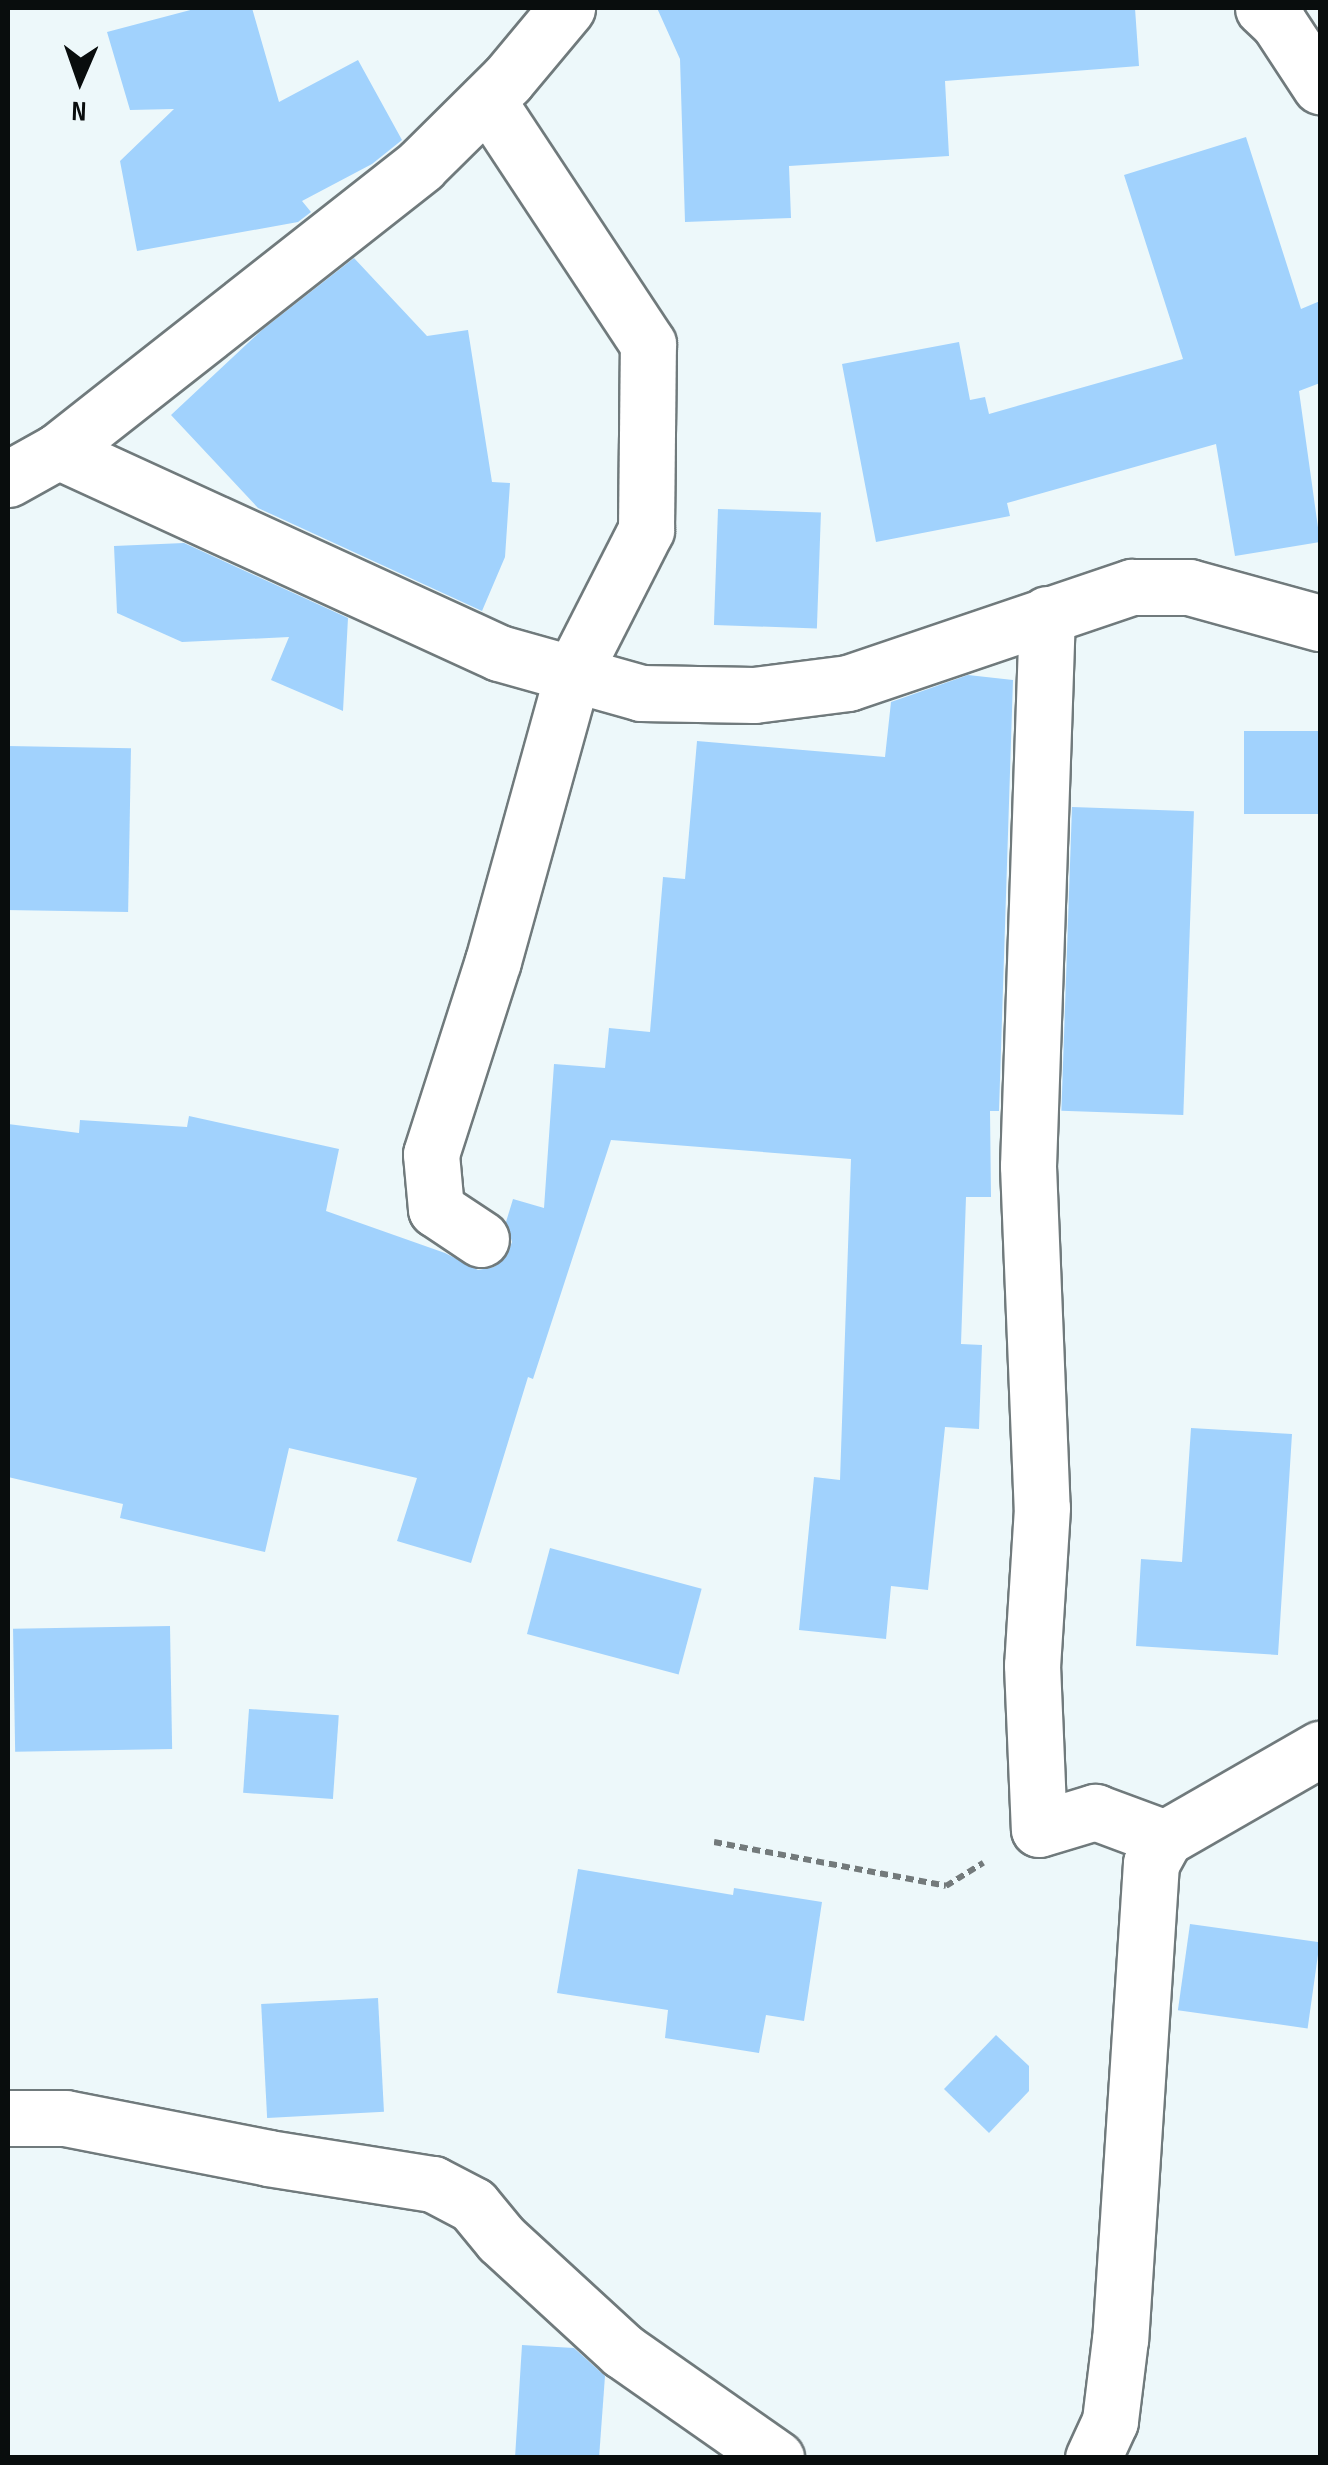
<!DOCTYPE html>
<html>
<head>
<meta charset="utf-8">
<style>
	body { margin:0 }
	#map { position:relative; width:1328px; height:2465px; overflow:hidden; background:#edf8fa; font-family:"Sofia Sans Condensed",sans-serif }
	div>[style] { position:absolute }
	.building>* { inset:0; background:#a1d2fd; transform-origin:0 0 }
	.path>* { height:6px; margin-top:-3px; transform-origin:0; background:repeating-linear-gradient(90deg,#737a7b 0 8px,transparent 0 13px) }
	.roads { filter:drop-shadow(2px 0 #707a7c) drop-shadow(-2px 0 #707a7c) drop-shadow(0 2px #707a7c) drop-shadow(0 -2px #707a7c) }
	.minor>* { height:55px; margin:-27.5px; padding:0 27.5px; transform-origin:27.5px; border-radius:27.5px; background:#fff }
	span { translate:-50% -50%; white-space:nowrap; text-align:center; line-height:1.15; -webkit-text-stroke:9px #edf8fa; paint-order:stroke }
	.frame { position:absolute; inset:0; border:10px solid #090d0d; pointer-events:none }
	.north { position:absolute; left:30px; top:30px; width:100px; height:100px; -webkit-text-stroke:8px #edf8fa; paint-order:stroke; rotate:182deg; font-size:28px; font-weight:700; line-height:40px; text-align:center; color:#090d0d }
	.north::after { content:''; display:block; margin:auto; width:35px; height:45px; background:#090d0d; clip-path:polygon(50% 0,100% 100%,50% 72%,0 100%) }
</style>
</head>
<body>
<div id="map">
	<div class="building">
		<i style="clip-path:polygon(198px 8px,252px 8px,279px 102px,358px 60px,402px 140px,372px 164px,302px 201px,311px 212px,298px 222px,137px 251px,120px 161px,174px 109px,130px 110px,107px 32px)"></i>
		<i style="clip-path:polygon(657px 8px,1135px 8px,1139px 66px,945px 81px,949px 156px,789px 166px,791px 218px,685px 222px,680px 59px)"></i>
		<i style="clip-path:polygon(1246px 137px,1301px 309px,1320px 301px,1320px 383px,1299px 391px,1320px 542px,1235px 556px,1216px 444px,1007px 503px,1010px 516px,876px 542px,842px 364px,959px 342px,970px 400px,985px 397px,989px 414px,1183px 359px,1124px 175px)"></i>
		<i style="clip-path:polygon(354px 258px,427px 336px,468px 330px,492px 482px,510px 483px,505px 557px,482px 611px,258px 508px,171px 415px,262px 330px)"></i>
		<i style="left:718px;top:509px;width:103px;height:116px;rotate:2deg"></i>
		<i style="clip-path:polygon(184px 543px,348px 618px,343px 711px,271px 680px,289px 637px,182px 642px,117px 613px,114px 546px)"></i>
		<i style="clip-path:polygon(968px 675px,1013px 680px,999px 1111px,990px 1111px,991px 1197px,966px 1197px,961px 1344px,982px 1345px,979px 1429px,945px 1427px,928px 1590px,891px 1586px,886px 1639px,799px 1630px,814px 1477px,840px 1480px,851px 1159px,611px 1140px,533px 1379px,528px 1377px,471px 1563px,397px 1541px,417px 1478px,289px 1448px,265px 1552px,120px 1518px,123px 1504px,8px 1477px,8px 1124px,79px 1133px,80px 1120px,187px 1127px,189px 1116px,339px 1149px,326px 1211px,445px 1253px,478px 1270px,494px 1267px,506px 1257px,512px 1242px,506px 1222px,513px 1199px,544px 1208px,554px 1064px,605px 1068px,609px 1028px,650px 1032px,663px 877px,685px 879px,697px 741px,885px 757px,891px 702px)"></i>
		<i style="left:1320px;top:731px;width:83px;height:76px;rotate:90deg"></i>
		<i style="left:8px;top:746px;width:123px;height:164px;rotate:1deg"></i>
		<i style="left:1072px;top:807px;width:122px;height:304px;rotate:2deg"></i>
		<i style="clip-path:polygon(1191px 1428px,1292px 1434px,1278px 1655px,1136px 1646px,1141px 1559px,1182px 1562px)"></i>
		<i style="left:550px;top:1548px;width:157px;height:89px;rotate:15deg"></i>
		<i style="left:170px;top:1626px;width:123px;height:157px;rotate:89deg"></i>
		<i style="left:249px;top:1709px;width:90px;height:84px;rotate:4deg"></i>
		<i style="clip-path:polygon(578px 1869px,733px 1895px,734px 1888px,822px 1902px,804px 2021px,766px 2015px,759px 2053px,665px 2038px,668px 2010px,557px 1993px)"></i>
		<i style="left:1190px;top:1924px;width:131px;height:87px;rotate:8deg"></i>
		<i style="left:378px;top:1998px;width:114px;height:117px;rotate:87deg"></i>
		<i style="clip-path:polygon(996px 2035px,1029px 2066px,1029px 2091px,989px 2133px,944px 2089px)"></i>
		<i style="clip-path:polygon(522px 2345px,574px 2348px,605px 2376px,599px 2458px,515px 2458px)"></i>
	</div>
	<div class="path">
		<i style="left:714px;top:1842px;width:236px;rotate:10.7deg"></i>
		<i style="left:946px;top:1886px;width:44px;rotate:-31.9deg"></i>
	</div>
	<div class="roads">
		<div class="minor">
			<i style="left:1263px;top:8px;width:21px;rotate:43deg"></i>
			<i style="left:1278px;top:22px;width:77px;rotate:56.7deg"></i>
			<i style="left:58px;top:451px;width:485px;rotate:24.6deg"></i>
			<i style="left:499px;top:653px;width:148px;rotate:15.7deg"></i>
			<i style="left:641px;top:693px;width:113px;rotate:1deg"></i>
			<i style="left:754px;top:695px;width:95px;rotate:-7.3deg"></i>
			<i style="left:848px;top:683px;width:300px;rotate:-18.7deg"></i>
			<i style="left:1132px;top:587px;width:57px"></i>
			<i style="left:1189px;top:587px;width:136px;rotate:15.4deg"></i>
			<i style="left:8px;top:479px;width:57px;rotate:-29.2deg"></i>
			<i style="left:58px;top:451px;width:462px;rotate:-38.2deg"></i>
			<i style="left:421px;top:165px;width:121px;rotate:-44.7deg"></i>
			<i style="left:507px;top:80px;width:94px;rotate:-50.2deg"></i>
			<i style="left:1047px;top:614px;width:552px;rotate:91.97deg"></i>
			<i style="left:1028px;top:1166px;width:342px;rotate:87.7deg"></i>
			<i style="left:1042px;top:1508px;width:157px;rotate:93.6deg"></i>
			<i style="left:1032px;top:1665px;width:164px;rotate:87.6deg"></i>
			<i style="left:1039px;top:1829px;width:59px;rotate:-16.9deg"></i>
			<i style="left:1095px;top:1812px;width:75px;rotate:20.4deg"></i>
			<i style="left:1165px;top:1838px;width:29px;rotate:119deg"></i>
			<i style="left:1151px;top:1863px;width:477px;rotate:93.7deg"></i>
			<i style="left:1120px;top:2339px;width:83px;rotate:97deg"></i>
			<i style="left:1110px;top:2421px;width:41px;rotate:114.7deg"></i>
			<i style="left:481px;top:1239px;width:54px;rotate:-146.3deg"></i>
			<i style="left:436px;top:1209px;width:55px;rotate:-95.2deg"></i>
			<i style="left:431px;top:1154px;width:203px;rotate:-72.2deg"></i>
			<i style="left:493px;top:961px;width:299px;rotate:-74.5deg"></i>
			<i style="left:573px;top:673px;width:161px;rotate:-63deg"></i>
			<i style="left:646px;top:530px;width:186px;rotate:-89.4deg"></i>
			<i style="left:648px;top:344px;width:292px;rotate:-123.4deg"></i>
			<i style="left:1165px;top:1838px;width:179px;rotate:-29.9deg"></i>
			<i style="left:8px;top:2118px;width:57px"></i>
			<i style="left:65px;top:2118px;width:207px;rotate:11.1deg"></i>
			<i style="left:268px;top:2158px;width:167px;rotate:9deg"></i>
			<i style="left:433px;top:2184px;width:45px;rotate:27.7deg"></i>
			<i style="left:473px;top:2205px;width:44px;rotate:50.5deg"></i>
			<i style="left:501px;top:2239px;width:166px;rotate:42.6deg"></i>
			<i style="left:623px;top:2351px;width:187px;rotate:35deg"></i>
		</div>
	</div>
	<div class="frame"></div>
	<div class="north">N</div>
</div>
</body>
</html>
